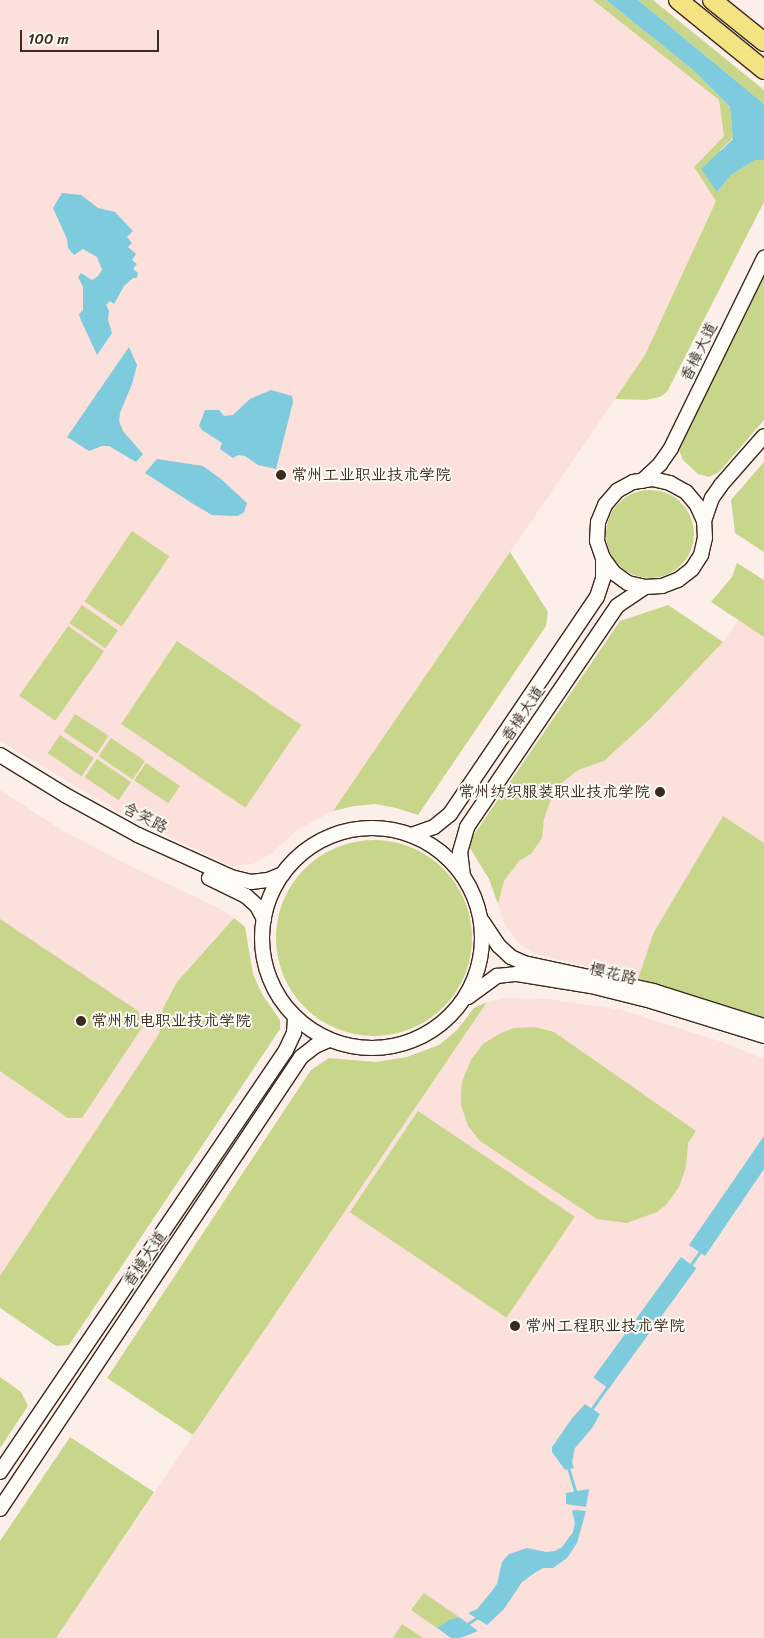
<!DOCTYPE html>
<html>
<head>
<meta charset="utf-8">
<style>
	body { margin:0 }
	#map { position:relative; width:764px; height:1638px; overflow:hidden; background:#fcefea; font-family:Sriracha,"LXGW WenKai TC",sans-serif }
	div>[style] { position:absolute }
	.built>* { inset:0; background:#fbe0db }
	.green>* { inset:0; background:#c7d68a; transform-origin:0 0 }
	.round { border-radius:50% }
	.water>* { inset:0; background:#7dcbdc; transform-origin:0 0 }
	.stream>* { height:2.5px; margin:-1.25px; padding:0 1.25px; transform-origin:1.25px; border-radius:1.25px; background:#7dcbdc }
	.roads { filter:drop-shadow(1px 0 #3b2a1e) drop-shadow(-1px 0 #3b2a1e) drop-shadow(0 1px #3b2a1e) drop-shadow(0 -1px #3b2a1e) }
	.tertiary>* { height:14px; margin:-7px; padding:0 7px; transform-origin:7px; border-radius:7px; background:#fdfcf7 }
	.tertiary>.ring { margin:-7px; padding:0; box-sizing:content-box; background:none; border:14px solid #fdfcf7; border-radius:50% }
	.primary>* { height:18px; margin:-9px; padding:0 9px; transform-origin:9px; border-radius:9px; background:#f4e382 }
	.dots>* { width:14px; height:14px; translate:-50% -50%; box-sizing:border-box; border:2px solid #fdfcf7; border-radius:50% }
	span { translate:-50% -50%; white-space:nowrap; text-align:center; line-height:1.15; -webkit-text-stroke:4px #fdfcf7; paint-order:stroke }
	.street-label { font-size:16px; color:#3b2a1e }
	.poi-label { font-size:16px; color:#3b2a1e }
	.left { translate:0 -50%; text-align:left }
	.right { translate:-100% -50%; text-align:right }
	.scale { position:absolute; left:20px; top:30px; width:139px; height:22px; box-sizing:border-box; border:2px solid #3b2a1e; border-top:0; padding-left:6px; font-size:15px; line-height:18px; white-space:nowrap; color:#3b2a1e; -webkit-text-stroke:4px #fdfcf7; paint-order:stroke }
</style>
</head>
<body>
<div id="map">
	<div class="built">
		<i style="clip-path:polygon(0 0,593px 0,719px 100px,724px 136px,694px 167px,716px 200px,645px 355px,333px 811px,297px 830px,272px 853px,253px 864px,231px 866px,126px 816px,0 741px)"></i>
		<i style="clip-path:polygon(764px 583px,764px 1017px,643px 980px,535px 954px,519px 944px,504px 923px,498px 904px,504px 881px,519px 861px,531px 854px,542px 838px,544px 819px,550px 802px,562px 783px,578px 770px,604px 761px,650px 719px,723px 642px)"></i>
		<i style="clip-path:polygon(0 790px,65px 832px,130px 866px,221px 909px,234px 918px,177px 982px,163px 1008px,159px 1034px,0 1276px)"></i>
		<i style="clip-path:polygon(507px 998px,548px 999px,622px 1010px,719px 1041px,764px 1059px,764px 1638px,56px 1638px,487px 1002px)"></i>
	</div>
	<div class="green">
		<i style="clip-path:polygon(593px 0,606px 0,693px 70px,730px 107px,733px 138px,720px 150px,717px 192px,731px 175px,755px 160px,764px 160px,764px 202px,667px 392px,660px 397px,646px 400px,615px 399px,645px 355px,716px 201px,694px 167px,724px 136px,719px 100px)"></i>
		<i style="clip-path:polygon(638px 0,653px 0,764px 90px,764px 104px)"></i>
		<i style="clip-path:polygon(764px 277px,764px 420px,719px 472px,709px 477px,698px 474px,683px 460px,679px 450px,682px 439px)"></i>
		<i style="clip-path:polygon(764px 462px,764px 552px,735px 533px,731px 500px)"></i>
		<i class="round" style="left:606px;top:490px;width:88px;height:88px"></i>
		<i style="left:132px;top:531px;width:45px;height:85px;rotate:34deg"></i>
		<i style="clip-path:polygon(510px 552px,548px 612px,546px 626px,418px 815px,396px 808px,376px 804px,354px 806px,333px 811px)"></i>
		<i style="clip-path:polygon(737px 563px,764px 580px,764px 637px,711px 602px,732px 577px)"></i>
		<i style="left:82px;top:605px;width:44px;height:22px;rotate:35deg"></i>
		<i style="clip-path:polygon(668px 605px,723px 642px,650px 719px,604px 761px,578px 770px,562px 783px,550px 802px,544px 819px,542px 838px,531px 854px,519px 861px,504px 881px,498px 904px,489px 879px,470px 848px,471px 839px,620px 621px)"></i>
		<i style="left:68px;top:626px;width:44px;height:85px;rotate:35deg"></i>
		<i style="left:177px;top:641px;width:150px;height:100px;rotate:34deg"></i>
		<i style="left:75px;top:714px;width:40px;height:21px;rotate:33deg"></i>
		<i style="left:60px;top:735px;width:41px;height:22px;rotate:34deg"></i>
		<i style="left:111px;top:738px;width:41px;height:22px;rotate:34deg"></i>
		<i style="left:97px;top:759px;width:41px;height:22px;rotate:34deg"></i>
		<i style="left:146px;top:763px;width:41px;height:21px;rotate:34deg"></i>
		<i style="clip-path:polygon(723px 816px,764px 843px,764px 1018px,638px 979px,654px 932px)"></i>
		<i class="round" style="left:276px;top:840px;width:196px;height:196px"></i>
		<i style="clip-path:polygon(234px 918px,245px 927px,253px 974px,262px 994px,280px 1020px,280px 1029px,69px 1345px,56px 1346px,0 1308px,0 1276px,159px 1034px,163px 1008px,177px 982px)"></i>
		<i style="clip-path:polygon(0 919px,138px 1011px,145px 1023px,82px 1118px,68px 1118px,0 1071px)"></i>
		<i style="clip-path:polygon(487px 1002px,193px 1435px,107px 1378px,311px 1070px,329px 1058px,376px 1062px,407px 1057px,439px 1045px,457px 1030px,474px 1008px)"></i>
		<i style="clip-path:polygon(535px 1027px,554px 1032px,696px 1131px,688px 1143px,686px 1167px,679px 1187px,666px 1205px,657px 1212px,627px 1223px,597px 1219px,480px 1141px,468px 1126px,461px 1105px,461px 1094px,462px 1082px,471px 1060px,483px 1044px,499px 1034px,514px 1028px)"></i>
		<i style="left:418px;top:1111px;width:189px;height:122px;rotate:34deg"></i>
		<i style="clip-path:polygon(0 1377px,21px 1392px,28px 1406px,0 1448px)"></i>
		<i style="clip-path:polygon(70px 1437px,154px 1492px,56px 1638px,0 1638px,0 1541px)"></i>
		<i style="clip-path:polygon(424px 1593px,459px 1617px,449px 1620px,437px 1628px,411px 1610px)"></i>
		<i style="clip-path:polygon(402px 1624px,423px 1638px,393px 1638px)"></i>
	</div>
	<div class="water">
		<i style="clip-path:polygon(606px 0,638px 0,764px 104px,764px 160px,755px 160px,731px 175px,717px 192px,701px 169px,733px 139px,730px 107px,693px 70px)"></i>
		<i style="clip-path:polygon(62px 193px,81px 195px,98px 208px,115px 212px,133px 231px,127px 237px,132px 243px,128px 247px,136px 254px,132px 260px,137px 264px,133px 269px,138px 273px,137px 278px,133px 278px,124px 286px,114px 304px,110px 301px,106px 305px,109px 311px,108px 320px,112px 333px,97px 355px,80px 318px,79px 314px,83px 310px,83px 287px,78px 277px,81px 273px,92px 280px,98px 276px,102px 270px,97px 257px,83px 249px,74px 255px,68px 248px,67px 239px,53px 208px)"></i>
		<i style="clip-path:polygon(129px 347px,137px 365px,132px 384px,120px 413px,119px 421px,123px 431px,143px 454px,136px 462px,109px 446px,102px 446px,89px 451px,67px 437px)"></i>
		<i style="clip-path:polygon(271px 390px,292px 396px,293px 402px,276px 469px,258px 465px,245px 456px,238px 455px,233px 458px,220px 449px,222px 443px,202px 430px,199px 426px,205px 410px,219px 410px,224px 416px,233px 415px,250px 399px)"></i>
		<i style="clip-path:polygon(157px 459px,203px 466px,221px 479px,247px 503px,244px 512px,238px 516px,212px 515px,190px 502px,145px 473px)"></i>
		<i style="clip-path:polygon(764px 1136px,764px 1169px,705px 1256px,689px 1245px)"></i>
		<i style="left:681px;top:1257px;width:19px;height:149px;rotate:36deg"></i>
		<i style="clip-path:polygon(585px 1404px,600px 1414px,592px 1428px,575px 1448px,572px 1462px,574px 1468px,565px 1470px,552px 1452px,552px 1447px,573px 1417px)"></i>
		<i style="clip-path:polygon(589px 1489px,586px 1507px,566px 1504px,566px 1493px)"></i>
		<i style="clip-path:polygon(574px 1510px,586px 1511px,577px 1543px,567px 1558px,553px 1568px,543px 1568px,536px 1572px,522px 1582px,504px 1609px,487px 1625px,468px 1613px,477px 1609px,492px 1591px,497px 1584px,502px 1562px,509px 1554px,527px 1548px,546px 1552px,555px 1551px,562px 1547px,573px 1532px,575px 1523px,572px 1511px)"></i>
		<i style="clip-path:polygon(459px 1617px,478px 1631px,460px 1638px,451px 1638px,437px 1628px,449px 1620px)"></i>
	</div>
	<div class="stream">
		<i style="left:690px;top:1266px;width:19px;rotate:-55deg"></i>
		<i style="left:591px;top:1410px;width:32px;rotate:-55deg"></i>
		<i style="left:568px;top:1466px;width:30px;rotate:73deg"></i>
		<i style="left:466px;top:1625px;width:14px;rotate:-34deg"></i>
	</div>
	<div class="roads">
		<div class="tertiary">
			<i style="left:642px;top:481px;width:25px;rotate:-43deg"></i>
			<i style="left:660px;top:464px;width:19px;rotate:-55deg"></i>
			<i style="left:671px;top:448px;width:212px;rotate:-63.9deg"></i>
			<i style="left:704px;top:521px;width:24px;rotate:-71deg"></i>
			<i style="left:712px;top:498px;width:16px;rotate:-55deg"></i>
			<i style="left:721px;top:485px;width:65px;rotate:-48.7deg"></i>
			<i style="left:0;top:755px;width:76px;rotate:31.6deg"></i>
			<i style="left:65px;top:795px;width:83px;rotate:28.7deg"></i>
			<i style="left:138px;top:835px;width:102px;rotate:24.3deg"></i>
			<i style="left:231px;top:877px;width:21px;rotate:14deg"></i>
			<i style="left:251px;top:882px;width:17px;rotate:-7deg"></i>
			<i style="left:268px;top:880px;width:16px;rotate:-22deg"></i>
			<i class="ring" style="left:262px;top:828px;width:206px;height:206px"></i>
			<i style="left:411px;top:835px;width:24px;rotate:-19deg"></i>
			<i style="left:434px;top:827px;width:21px;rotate:-39deg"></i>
			<i style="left:450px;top:814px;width:262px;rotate:-55.9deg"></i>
			<i style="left:597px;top:597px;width:20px;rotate:-72deg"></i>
			<i style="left:603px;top:578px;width:20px;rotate:-90deg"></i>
			<i style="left:463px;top:876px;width:24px;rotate:-97deg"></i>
			<i style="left:460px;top:852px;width:26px;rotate:-74deg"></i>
			<i style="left:467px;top:827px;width:267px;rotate:-55.8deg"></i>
			<i style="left:617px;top:606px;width:34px;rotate:-34deg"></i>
			<i style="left:645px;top:587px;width:17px;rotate:-3deg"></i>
			<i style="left:662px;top:586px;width:17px;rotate:-21deg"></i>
			<i style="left:678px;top:580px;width:18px;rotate:-38deg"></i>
			<i style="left:692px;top:569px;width:17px;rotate:-57deg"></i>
			<i style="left:701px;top:555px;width:17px;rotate:-77deg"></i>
			<i style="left:705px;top:538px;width:17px;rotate:-93deg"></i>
			<i style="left:704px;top:521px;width:17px;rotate:-114deg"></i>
			<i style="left:697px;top:505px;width:17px;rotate:-130deg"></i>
			<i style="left:686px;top:492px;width:18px;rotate:-151deg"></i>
			<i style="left:670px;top:483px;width:18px;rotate:-167deg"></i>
			<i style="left:652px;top:479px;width:19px;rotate:171deg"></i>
			<i style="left:633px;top:482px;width:18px;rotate:151deg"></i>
			<i style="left:617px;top:491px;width:18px;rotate:131deg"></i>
			<i style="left:605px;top:505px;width:18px;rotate:112deg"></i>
			<i style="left:598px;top:522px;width:19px;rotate:93deg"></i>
			<i style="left:597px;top:541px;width:18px;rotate:71deg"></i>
			<i style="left:603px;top:558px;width:19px;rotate:54deg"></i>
			<i style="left:614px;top:573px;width:17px;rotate:36deg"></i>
			<i style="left:628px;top:583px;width:17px;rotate:13deg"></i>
			<i style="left:209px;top:878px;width:41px;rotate:25.9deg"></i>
			<i style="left:246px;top:896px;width:15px;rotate:42deg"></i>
			<i style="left:257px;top:906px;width:15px;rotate:62deg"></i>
			<i style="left:482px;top:921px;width:30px;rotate:56deg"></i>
			<i style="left:499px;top:946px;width:16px;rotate:43deg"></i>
			<i style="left:511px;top:957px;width:14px;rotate:25deg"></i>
			<i style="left:524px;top:963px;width:132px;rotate:12.2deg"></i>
			<i style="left:653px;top:991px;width:116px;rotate:17.5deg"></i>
			<i style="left:468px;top:997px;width:36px;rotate:-36deg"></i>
			<i style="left:497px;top:976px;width:20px;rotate:-6deg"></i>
			<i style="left:517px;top:974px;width:75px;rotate:9.2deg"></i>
			<i style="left:591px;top:986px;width:62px;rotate:14deg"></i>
			<i style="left:651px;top:1001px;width:118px;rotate:17.2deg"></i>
			<i style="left:0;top:1472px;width:510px;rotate:-55.87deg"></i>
			<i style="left:286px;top:1050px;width:19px;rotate:-65deg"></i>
			<i style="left:294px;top:1033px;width:16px;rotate:-86deg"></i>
			<i style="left:0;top:1509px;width:543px;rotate:-56.34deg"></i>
			<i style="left:301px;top:1057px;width:18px;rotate:-38deg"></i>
			<i style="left:315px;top:1046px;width:15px;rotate:-23deg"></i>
		</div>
		<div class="primary">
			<i style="left:678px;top:0;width:111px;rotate:39.1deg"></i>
			<i style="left:712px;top:0;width:67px;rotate:38.9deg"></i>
		</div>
	</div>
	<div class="dots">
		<i style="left:281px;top:475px;background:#3b2a1e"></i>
		<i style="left:660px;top:792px;background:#3b2a1e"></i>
		<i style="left:81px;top:1021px;background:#3b2a1e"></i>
		<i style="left:515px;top:1326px;background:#3b2a1e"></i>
	</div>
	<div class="street-label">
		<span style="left:699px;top:352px;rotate:-64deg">香樟大道</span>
		<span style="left:523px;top:714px;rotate:-56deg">香樟大道</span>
		<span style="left:145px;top:818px;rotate:27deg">含笑路</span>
		<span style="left:613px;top:974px;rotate:13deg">樱花路</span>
		<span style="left:145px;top:1259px;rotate:-56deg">香樟大道</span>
	</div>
	<div class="poi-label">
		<span class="left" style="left:291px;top:475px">常州工业职业技术学院</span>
		<span class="right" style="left:650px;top:792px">常州纺织服装职业技术学院</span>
		<span class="left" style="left:91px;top:1021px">常州机电职业技术学院</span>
		<span class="left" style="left:525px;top:1326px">常州工程职业技术学院</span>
	</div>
	<div class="scale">100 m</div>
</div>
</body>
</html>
